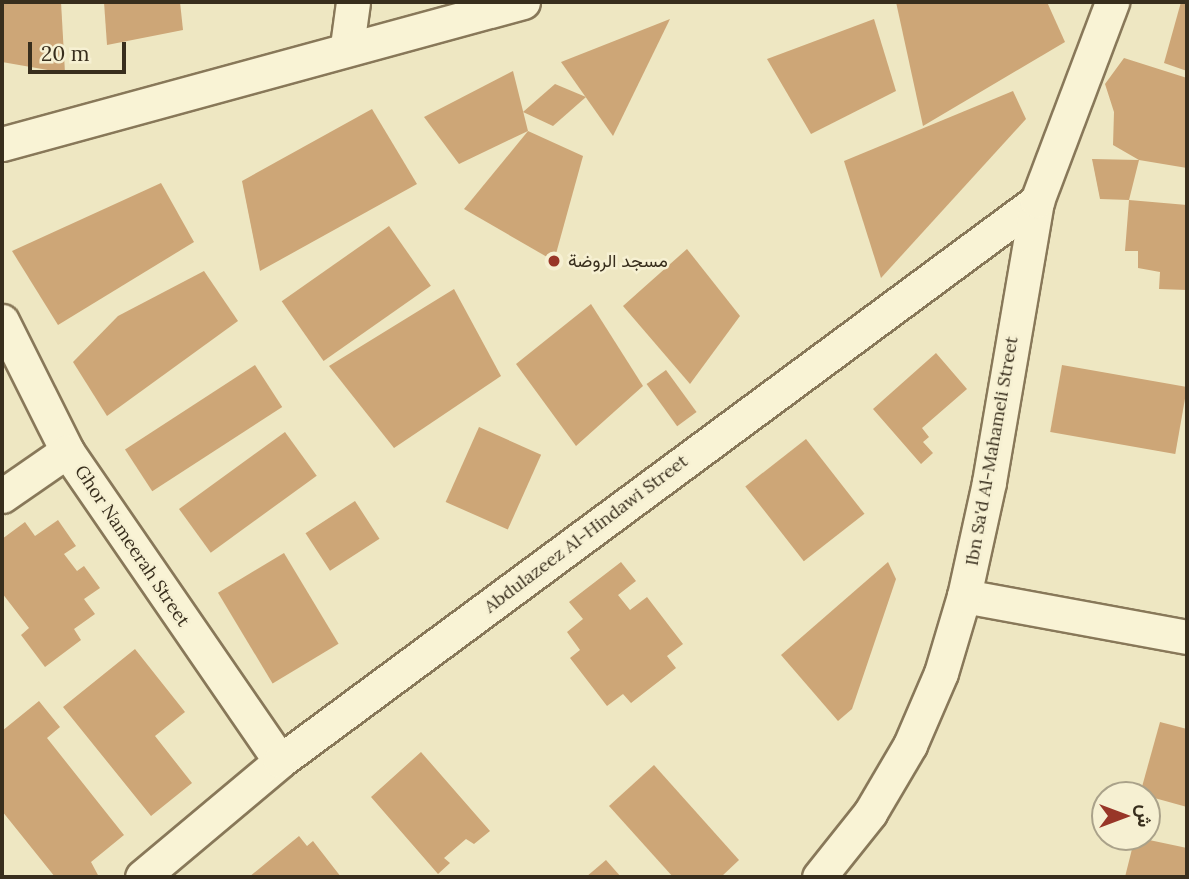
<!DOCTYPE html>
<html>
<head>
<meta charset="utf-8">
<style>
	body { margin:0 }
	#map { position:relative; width:1189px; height:879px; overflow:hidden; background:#eee7c2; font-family:Lora,Vazirmatn,serif }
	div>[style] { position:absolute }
	.building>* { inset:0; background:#cda677; transform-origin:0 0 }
	.roads { filter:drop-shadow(2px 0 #887859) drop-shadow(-2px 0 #887859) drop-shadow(0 2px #887859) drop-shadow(0 -2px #887859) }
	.street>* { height:33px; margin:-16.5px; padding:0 16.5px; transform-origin:16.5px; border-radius:16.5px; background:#f9f3d5 }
	.dots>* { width:19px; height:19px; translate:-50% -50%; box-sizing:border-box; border:4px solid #f6f0d2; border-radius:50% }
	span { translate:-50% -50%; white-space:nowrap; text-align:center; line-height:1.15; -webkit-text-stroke:5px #f6f0d2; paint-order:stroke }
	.poi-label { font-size:18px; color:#382e1d }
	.left { translate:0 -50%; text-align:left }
	.street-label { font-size:18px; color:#382e1d }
	.frame { position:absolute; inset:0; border:4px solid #382e1d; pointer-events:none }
	.north { position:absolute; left:1091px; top:781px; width:70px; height:70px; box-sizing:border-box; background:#f6f0d2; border:2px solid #aaa28a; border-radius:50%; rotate:90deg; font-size:19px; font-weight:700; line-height:28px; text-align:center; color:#382e1d }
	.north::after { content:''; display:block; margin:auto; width:24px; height:32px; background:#983628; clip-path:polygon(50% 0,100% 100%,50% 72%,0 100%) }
	.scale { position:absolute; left:28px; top:42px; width:98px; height:32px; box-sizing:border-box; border:4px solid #382e1d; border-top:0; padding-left:9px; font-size:21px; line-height:24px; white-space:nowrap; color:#382e1d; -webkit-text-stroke:5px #f6f0d2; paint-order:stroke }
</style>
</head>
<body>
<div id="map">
	<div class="building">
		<i style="clip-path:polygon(2px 2px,61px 2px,65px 73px,2px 62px)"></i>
		<i style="clip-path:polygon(104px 2px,180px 2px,183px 30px,107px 45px)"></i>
		<i style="clip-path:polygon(896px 2px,1047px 2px,1065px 42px,923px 126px)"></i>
		<i style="clip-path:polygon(1181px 2px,1187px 2px,1187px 71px,1164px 63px)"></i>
		<i style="clip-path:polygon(670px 19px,613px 136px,561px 62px)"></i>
		<i style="clip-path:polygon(874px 19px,896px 91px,811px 134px,767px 59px)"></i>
		<i style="clip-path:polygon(1124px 58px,1187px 78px,1187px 168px,1139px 160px,1113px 145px,1114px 112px,1105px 84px)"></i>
		<i style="clip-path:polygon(513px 71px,528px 131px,459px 164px,424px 117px)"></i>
		<i style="clip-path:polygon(555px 84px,586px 97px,553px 126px,523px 112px)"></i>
		<i style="clip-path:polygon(1013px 91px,1026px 119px,881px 278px,844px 161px)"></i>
		<i style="clip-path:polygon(372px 109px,417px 184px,260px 271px,242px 181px)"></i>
		<i style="clip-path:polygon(528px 131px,583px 156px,554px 261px,464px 209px)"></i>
		<i style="clip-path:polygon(1092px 159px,1139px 160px,1129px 200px,1100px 199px)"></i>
		<i style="clip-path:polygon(161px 183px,194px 242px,58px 325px,12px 251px)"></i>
		<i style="clip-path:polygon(1129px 200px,1187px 205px,1187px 290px,1159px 289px,1160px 272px,1138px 268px,1138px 251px,1125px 251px)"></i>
		<i style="left:389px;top:226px;width:73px;height:131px;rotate:55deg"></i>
		<i style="clip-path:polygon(687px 249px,740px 316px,690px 384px,623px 306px)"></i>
		<i style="clip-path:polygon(204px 271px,238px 321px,107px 416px,73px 362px,118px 316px)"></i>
		<i style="clip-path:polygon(454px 289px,501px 376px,394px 448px,329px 366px)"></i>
		<i style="clip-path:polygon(591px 304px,643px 386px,576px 446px,516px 364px)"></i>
		<i style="clip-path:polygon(936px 353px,967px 389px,922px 428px,929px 437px,923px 442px,933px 453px,921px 464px,873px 409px)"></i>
		<i style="left:255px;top:365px;width:50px;height:155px;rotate:57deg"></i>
		<i style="left:1062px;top:365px;width:127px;height:68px;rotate:10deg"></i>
		<i style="left:666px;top:370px;width:52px;height:24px;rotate:54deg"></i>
		<i style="left:479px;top:427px;width:68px;height:82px;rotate:24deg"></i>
		<i style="left:285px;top:432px;width:54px;height:131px;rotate:54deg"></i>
		<i style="left:806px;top:439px;width:95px;height:77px;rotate:52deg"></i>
		<i style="left:355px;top:501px;width:45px;height:59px;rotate:57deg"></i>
		<i style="clip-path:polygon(58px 520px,76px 546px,64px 554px,77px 571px,84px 566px,100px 588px,84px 599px,95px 614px,74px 629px,81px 640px,45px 667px,21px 635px,29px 628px,2px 593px,2px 539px,25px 522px,35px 536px)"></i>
		<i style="left:284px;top:553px;width:106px;height:77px;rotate:59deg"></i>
		<i style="clip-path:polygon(621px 562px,636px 581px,618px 595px,630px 610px,647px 597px,683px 644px,667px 656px,676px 668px,631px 703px,623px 694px,607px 706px,570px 658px,580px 650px,567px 632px,583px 619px,569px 602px)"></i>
		<i style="clip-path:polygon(888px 562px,896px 579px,852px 709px,838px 721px,781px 655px)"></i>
		<i style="clip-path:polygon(135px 649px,185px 712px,155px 736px,192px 783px,151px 816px,63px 707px)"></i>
		<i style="clip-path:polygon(39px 701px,60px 727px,47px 738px,124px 835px,91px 862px,99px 877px,55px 877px,2px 811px,2px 731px)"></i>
		<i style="clip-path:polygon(1160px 722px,1187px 729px,1187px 807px,1140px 794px)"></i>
		<i style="clip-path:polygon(421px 752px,490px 831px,474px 844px,466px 839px,444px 858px,450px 863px,438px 874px,371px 797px)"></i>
		<i style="clip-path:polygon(654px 765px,739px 860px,721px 877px,673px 877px,609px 806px)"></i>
		<i style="clip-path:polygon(299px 836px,307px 846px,313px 841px,341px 877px,249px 877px)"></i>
		<i style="clip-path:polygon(1135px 837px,1187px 848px,1187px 877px,1125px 877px)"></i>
		<i style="clip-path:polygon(606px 860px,621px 877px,586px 877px)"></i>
	</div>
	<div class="roads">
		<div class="street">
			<i style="left:347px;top:46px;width:44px;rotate:-82.2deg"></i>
			<i style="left:2px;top:144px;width:540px;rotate:-15.25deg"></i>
			<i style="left:2px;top:321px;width:145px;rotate:63.4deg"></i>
			<i style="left:67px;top:451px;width:376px;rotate:55.5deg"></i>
			<i style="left:2px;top:496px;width:79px;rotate:-34.7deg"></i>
			<i style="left:964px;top:596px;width:227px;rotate:10.4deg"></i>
			<i style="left:142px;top:877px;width:180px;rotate:-40deg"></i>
			<i style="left:280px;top:761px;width:942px;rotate:-36.49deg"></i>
			<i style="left:819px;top:877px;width:82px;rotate:-51.4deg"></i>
			<i style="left:870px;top:813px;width:79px;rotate:-59.5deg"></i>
			<i style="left:910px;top:745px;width:78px;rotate:-66.7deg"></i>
			<i style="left:941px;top:673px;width:80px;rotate:-73.4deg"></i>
			<i style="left:964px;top:596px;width:117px;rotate:-77.6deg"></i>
			<i style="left:989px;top:482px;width:285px;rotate:-80.3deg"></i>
			<i style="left:1037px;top:201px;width:213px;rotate:-69.3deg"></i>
		</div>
	</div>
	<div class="dots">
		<i style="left:554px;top:261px;background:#983628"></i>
	</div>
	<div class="poi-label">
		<span class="left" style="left:568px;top:261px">مسجد الروضة</span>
	</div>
	<div class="street-label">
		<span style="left:992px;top:451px;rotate:-80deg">Ibn Sa'd Al-Mahameli Street</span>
		<span style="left:586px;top:534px;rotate:-37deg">Abdulazeez Al-Hindawi Street</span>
		<span style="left:132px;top:546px;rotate:56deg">Ghor Nameerah Street</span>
	</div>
	<div class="frame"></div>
	<div class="north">ش</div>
	<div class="scale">20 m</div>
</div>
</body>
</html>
